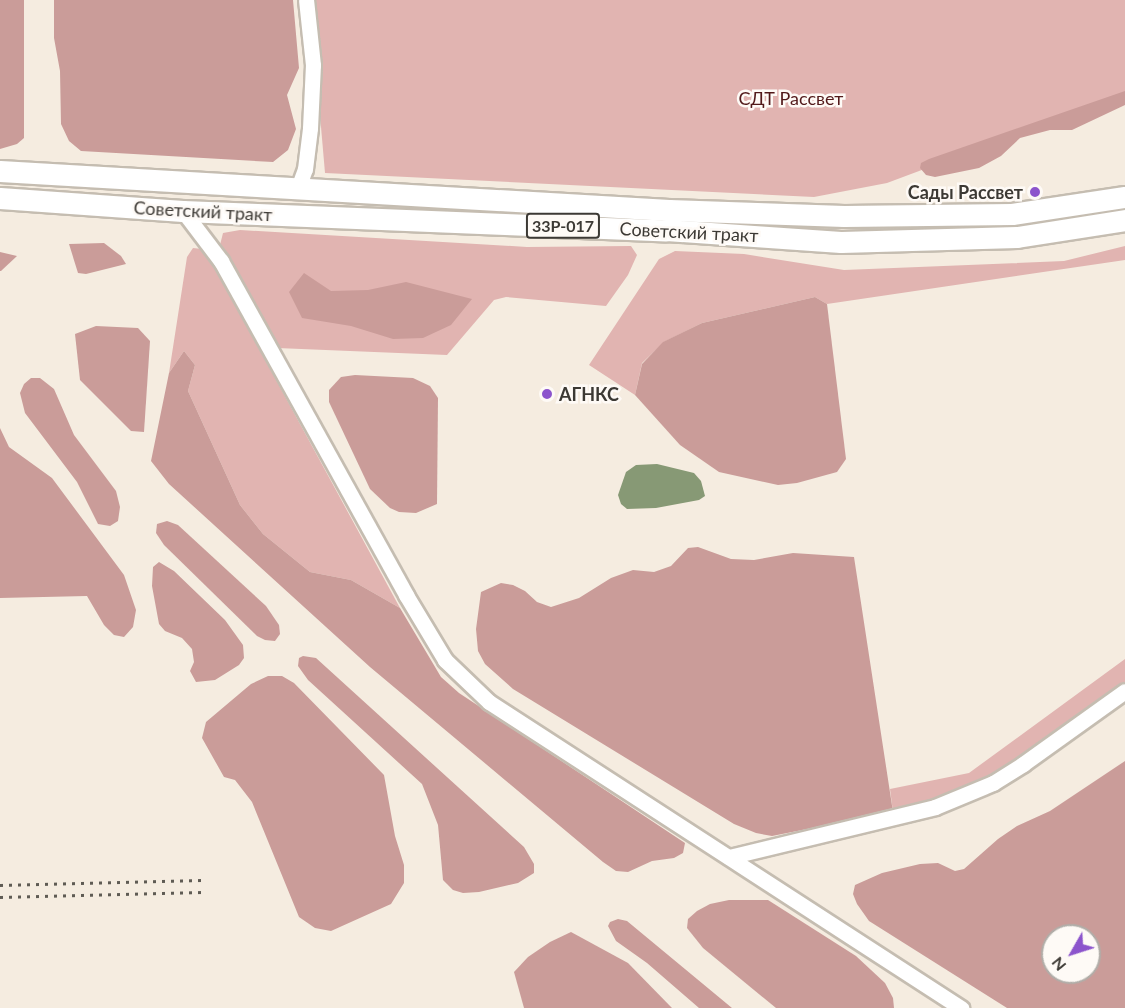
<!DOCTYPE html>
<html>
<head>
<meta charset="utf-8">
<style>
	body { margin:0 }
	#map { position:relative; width:1125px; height:1008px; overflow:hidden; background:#f5ece0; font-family:Lato,sans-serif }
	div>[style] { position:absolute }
	.green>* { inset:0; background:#e1b4b1 }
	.forest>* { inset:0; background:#ca9c99 }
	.water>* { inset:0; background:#879975 }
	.roads { filter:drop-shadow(2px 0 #c5bdb1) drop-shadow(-2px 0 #c5bdb1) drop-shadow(0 2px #c5bdb1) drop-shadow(0 -2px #c5bdb1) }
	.minor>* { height:15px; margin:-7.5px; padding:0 7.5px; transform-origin:7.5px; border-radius:7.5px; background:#fff }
	.highway>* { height:21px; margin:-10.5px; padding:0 10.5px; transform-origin:10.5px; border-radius:10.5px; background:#fff }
	.rail>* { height:3px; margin-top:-1.5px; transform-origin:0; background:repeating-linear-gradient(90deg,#5f5b54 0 3px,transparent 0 9px) }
	.dots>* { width:16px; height:16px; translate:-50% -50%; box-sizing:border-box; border:3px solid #fefaf6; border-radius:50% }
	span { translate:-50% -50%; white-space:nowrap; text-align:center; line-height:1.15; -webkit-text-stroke:5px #fefaf6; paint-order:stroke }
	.shield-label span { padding:2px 4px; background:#fefaf6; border:2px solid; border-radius:4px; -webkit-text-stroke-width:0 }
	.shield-label { font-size:16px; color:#3c3934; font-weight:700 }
	.park-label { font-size:18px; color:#52191a }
	.poi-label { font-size:18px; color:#3c3934; font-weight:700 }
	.right { translate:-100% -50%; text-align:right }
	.left { translate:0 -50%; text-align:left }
	.street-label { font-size:18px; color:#3c3934 }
	.north { position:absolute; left:1041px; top:924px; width:60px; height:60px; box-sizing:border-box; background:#fefaf6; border:2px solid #b0ada8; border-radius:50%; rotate:231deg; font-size:16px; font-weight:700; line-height:24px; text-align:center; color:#3c3934 }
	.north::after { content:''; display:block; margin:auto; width:21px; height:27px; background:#8c54cc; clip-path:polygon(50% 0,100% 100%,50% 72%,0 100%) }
</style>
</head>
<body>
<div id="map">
	<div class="green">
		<i style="clip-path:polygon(310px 0,1125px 0,1125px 94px,887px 183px,814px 197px,325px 173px)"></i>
		<i style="clip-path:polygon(240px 230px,527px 247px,631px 246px,637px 255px,628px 275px,606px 306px,506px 297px,494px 300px,447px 355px,277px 348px,227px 264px,220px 245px,223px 233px)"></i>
		<i style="clip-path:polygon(1125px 246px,1125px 260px,827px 304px,815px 297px,702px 323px,664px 342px,642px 363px,635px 395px,589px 365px,659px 259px,675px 251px,744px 254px,844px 270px,1064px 261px)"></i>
		<i style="clip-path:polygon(193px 248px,202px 249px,212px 262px,400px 608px,351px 580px,310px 572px,263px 534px,240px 505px,188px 391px,195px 365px,184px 351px,169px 373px,187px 257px)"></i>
		<i style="clip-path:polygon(1125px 659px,1125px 682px,1016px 762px,984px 782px,893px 812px,890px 789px,969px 773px)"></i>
	</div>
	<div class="forest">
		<i style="clip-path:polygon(0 0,24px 0,24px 138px,17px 144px,0 149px)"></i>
		<i style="clip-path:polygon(54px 0,293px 0,299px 68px,287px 95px,296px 129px,288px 150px,273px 162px,81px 151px,69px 141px,61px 124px,60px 71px,54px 38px)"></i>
		<i style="clip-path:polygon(1125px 91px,1125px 105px,1072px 130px,1050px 130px,1020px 138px,1001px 156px,979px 168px,935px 177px,926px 175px,920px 168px,921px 163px,929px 159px)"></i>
		<i style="clip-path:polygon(104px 243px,121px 256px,126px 264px,86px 274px,78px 273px,69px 244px)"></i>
		<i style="clip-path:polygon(0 252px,17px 256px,1px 271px,0 271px)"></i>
		<i style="clip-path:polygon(304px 273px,331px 291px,368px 290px,406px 282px,472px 299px,451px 325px,423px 338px,393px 339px,351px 326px,302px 318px,289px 292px)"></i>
		<i style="clip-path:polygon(815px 297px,827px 304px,846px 459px,837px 472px,797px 483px,778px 485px,719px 472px,680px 445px,635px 395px,642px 364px,663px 342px,702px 323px)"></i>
		<i style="clip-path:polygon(96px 326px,138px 328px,150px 341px,144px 432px,131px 431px,80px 380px,75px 334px)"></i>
		<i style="clip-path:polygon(184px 351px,195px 365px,188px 391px,240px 505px,263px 534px,310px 572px,351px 580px,400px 608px,441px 677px,459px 693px,685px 843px,683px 853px,674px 858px,652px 861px,628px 872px,616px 871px,603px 862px,370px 667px,169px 484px,151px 461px,169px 373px)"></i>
		<i style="clip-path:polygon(355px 375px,413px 378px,430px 386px,438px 398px,437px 504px,416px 513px,399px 512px,390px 508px,370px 489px,329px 402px,329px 390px,341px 377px)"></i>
		<i style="clip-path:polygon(31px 378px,40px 378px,54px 389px,74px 435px,116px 491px,120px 507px,118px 521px,110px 526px,98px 524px,77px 482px,25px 413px,20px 393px,24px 384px)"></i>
		<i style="clip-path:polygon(0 428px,9px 447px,52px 478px,124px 575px,136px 610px,133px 627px,124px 637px,114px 635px,104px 625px,87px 596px,0 598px)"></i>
		<i style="clip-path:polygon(167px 521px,178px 525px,266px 606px,279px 625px,280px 634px,275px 641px,265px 640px,257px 636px,164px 545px,156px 533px,157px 524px)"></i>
		<i style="clip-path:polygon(698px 547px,731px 559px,754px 560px,793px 553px,854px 557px,893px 812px,772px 836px,756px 833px,734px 824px,513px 689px,485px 664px,478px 651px,476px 629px,481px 592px,501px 583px,513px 585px,525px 591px,537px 602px,551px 607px,579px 598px,611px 578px,633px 570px,654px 572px,671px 566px,688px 548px)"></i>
		<i style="clip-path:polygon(159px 562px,174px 571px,225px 620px,243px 645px,244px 658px,239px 665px,215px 680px,196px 682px,190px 671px,194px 662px,192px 649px,182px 638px,165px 631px,159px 624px,152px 586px,153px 567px)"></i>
		<i style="clip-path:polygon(303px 656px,316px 658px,524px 847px,534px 864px,534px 873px,518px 883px,479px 892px,463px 893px,453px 890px,443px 880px,438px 825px,422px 784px,308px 680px,298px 666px,299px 658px)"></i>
		<i style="clip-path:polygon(268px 676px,282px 676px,294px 683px,384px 775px,395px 836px,404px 865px,404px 883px,391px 904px,331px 931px,315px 928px,299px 917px,252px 802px,235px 780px,224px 777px,202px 738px,206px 722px,251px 684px)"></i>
		<i style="clip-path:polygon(evenodd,1125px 761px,1125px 1008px,1007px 1008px,869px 921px,857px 904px,853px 894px,855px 885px,882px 873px,920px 864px,938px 863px,955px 871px,964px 869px,998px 839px,1017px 826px,1050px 811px,1125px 761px,1053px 936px,1089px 936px,1089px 972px,1053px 972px,1053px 936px)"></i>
		<i style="clip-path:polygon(729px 900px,768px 900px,856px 956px,885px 983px,893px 998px,894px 1008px,776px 1008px,703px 948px,687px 928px,688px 919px,697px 911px,710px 904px)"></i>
		<i style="clip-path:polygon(618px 919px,627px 921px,732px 1008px,699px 1008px,647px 963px,616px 941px,608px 926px,610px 922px)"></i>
		<i style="clip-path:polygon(571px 932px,628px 963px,672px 1008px,524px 1008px,514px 972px,528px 957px,550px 942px)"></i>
	</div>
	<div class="water">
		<i style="clip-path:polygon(657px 464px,694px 473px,701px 481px,705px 496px,699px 500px,656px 508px,627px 509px,621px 504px,618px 495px,626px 472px,636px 465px)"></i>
	</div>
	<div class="roads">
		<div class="minor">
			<i style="left:298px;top:188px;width:20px;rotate:-70deg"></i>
			<i style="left:305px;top:169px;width:41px;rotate:-83deg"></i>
			<i style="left:310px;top:128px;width:63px;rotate:-87.3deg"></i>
			<i style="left:313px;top:65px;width:65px;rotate:-96.1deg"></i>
			<i style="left:183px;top:211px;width:63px;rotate:52.8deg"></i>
			<i style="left:221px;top:261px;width:382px;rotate:61deg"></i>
			<i style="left:406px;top:595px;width:76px;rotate:59deg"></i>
			<i style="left:445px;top:660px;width:61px;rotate:43.7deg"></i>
			<i style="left:489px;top:702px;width:563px;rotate:32.96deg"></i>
			<i style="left:729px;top:857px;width:212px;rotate:-13.6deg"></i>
			<i style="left:935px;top:807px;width:63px;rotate:-22.5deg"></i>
			<i style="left:993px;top:783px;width:36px;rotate:-32deg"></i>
			<i style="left:1023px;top:764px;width:125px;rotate:-35.6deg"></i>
		</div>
		<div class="highway">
			<i style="left:0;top:171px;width:670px;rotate:3.34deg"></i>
			<i style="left:669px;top:210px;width:175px;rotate:2deg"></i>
			<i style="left:844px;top:216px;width:168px;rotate:-0.7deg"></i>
			<i style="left:1012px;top:214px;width:114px;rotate:-8.6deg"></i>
			<i style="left:0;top:198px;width:183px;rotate:4.1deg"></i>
			<i style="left:183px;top:211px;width:483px;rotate:2.3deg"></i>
			<i style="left:666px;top:230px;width:175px;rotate:3.9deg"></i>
			<i style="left:841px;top:242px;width:176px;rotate:-1.6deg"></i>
			<i style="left:1017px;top:237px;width:109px;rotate:-8.9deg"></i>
		</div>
	</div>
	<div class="rail">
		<i style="left:0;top:885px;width:202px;rotate:-1.4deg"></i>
		<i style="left:0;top:897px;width:203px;rotate:-1.4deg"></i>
	</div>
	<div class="dots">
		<i style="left:1035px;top:192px;background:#8c54cc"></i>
		<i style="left:547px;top:394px;background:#8c54cc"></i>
	</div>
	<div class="shield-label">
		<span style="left:563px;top:226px">33Р-017</span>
	</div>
	<div class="park-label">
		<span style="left:791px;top:98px">СДТ Рассвет</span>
	</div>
	<div class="poi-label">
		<span class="right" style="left:1023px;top:192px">Сады Рассвет</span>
		<span class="left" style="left:559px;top:394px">АГНКС</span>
	</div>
	<div class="street-label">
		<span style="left:203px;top:211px;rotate:3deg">Советский тракт</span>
		<span style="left:689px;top:232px;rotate:3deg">Советский тракт</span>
	</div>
	<div class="north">N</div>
</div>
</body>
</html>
